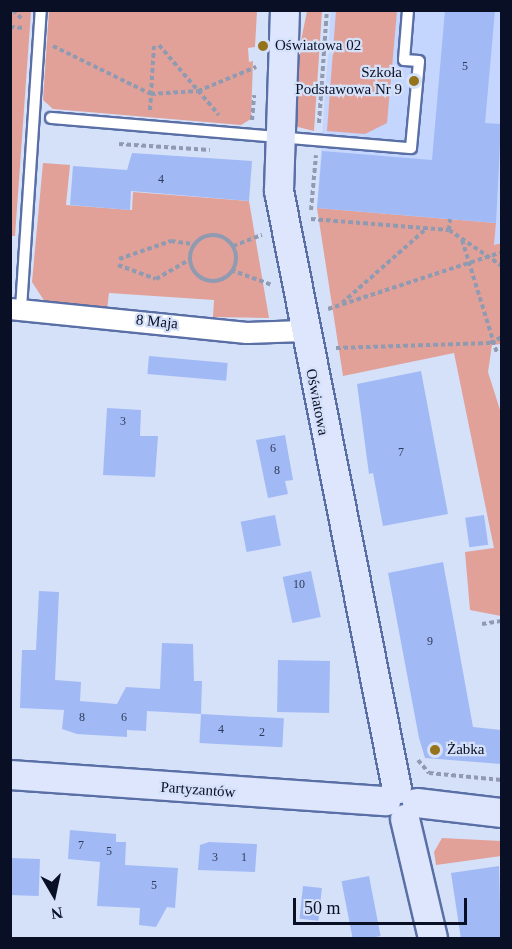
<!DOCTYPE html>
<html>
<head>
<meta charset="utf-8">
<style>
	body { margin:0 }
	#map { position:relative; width:512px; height:949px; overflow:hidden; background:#d5e0f9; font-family:"Times New Roman",serif }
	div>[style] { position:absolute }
	.built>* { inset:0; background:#c4d5fe }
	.green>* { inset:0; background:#e1a199 }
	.building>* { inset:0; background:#a1baf6; transform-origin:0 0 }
	.path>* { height:4px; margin-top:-2px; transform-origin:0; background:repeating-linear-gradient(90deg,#909ab1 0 4.5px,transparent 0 7.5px) }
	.path>.ring { margin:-2px; padding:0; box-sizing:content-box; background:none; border:4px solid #909ab1; border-radius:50% }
	.roads { filter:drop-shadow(2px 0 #596fa5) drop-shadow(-2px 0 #596fa5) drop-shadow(0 2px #596fa5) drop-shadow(0 -2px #596fa5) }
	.lane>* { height:10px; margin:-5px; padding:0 5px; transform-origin:5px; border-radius:5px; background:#fff }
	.street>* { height:20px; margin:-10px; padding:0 10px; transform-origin:10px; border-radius:10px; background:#fff }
	.secondary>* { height:28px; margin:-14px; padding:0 14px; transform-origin:14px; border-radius:14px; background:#dde6fd }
	.dots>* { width:16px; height:16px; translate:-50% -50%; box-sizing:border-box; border:3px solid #d5e0f9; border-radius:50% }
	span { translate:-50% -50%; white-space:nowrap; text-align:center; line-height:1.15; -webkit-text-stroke:4.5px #d5e0f9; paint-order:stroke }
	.number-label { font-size:12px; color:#2f3a59 }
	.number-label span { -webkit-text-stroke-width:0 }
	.poi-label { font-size:15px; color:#091025 }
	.left { translate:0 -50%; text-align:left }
	.right { translate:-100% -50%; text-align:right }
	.street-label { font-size:15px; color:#091025 }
	.frame { position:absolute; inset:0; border:12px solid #091025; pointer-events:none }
	.north { position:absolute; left:24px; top:865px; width:60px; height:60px; -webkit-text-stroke:4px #d5e0f9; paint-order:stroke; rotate:171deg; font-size:16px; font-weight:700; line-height:24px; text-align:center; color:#091025 }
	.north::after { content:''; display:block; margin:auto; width:21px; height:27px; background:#091025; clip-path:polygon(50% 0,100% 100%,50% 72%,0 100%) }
	.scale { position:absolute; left:293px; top:898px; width:174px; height:27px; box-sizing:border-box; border:3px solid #091025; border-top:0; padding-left:8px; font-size:18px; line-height:21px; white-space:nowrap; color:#091025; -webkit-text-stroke:4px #d5e0f9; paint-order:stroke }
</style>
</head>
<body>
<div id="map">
	<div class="built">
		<i style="clip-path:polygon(331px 11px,501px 11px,501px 243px,494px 245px,496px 223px,317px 208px)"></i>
	</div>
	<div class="green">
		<i style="clip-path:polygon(10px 11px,31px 11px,15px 236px,10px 236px)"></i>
		<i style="clip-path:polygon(49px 11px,257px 11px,255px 47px,248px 48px,249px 62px,253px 61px,251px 119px,241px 125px,53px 109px,43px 100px)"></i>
		<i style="clip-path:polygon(307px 11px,322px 11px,314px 131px,294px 126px,292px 85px)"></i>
		<i style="clip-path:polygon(336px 11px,397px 11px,387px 123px,365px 134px,327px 131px)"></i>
		<i style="clip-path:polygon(43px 163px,70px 165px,66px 205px,132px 210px,133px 192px,249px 201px,269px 318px,213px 317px,214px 300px,109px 293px,107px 309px,45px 302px,32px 282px)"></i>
		<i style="clip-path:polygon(317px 208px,496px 223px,494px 245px,502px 243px,501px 344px,492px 345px,488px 372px,501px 413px,501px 616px,470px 610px,465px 552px,494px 548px,454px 353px,343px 376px)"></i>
		<i style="clip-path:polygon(442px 838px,501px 841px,501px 856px,436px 865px,434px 852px)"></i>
	</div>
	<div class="building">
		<i style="clip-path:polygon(445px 10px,495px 10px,485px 123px,501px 124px,496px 223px,317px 208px,322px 151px,432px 160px)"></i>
		<i style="clip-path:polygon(132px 153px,252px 161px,249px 201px,131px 191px,130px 210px,70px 205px,73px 166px,127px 170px)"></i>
		<i style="left:149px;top:356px;width:79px;height:18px;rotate:5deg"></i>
		<i style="clip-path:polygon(421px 371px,448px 514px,383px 526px,373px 473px,369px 474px,357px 384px)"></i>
		<i style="clip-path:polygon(107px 408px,141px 410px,140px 436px,158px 436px,155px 477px,103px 475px)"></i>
		<i style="clip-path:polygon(285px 435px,293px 480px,285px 481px,288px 494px,268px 498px,256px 440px)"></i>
		<i style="left:275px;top:515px;width:31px;height:35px;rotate:79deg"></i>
		<i style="left:484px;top:515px;width:30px;height:19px;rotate:82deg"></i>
		<i style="clip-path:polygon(443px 562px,473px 727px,501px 730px,501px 764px,425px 758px,419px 738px,388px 573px)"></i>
		<i style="left:311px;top:571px;width:47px;height:29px;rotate:78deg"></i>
		<i style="clip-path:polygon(39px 591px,59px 592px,55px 680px,81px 682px,80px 701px,117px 704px,126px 687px,160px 689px,162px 643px,193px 644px,194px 681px,202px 681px,201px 714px,147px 711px,146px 731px,127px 730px,127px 737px,77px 734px,62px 729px,64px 710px,20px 708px,22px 650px,36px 650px)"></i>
		<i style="left:330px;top:661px;width:52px;height:52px;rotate:91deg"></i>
		<i style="left:201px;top:714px;width:83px;height:29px;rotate:3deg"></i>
		<i style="clip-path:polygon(70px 830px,116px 834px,116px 842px,126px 842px,125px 865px,178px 868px,175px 908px,167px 907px,156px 927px,139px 925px,140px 908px,97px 906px,100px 862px,68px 859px)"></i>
		<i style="clip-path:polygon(209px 842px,257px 844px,255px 872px,198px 870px,200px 845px)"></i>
		<i style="left:10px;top:858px;width:30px;height:37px;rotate:2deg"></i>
		<i style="clip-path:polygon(499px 866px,501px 939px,461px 939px,451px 873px)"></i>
		<i style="left:369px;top:876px;width:61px;height:28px;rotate:79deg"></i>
		<i style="left:303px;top:886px;width:19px;height:33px;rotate:6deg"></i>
	</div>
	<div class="path">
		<i style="left:13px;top:10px;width:14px;rotate:45deg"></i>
		<i style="left:10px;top:27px;width:15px;rotate:4deg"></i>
		<i style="left:159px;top:45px;width:92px;rotate:49.4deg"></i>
		<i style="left:53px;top:46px;width:109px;rotate:26.1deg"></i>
		<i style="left:151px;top:94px;width:47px;rotate:-3.7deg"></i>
		<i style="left:198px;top:91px;width:63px;rotate:-22.5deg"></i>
		<i style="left:150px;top:110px;width:65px;rotate:-86.5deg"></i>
		<i style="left:252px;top:120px;width:25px;rotate:-85deg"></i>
		<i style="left:319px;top:123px;width:113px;rotate:-86deg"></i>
		<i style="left:119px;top:144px;width:91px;rotate:3.8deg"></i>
		<i style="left:311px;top:210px;width:55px;rotate:-84.8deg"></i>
		<i style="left:311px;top:219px;width:138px;rotate:4.6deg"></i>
		<i style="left:449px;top:230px;width:64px;rotate:34.2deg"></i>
		<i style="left:449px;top:230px;width:11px;rotate:-85deg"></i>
		<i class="ring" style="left:190px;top:235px;width:42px;height:42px"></i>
		<i style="left:462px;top:240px;width:118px;rotate:72.8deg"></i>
		<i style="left:233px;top:246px;width:31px;rotate:-21deg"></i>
		<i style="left:119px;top:259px;width:55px;rotate:-19.1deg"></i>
		<i style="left:171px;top:241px;width:22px;rotate:8deg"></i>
		<i style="left:118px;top:265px;width:40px;rotate:20.2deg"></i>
		<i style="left:156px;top:279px;width:38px;rotate:-30deg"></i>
		<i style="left:231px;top:270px;width:44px;rotate:20.1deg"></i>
		<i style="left:342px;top:303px;width:113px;rotate:-41.4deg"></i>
		<i style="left:328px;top:309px;width:183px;rotate:-18.1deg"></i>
		<i style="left:336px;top:348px;width:154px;rotate:-1.9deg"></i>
		<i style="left:490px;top:343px;width:13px;rotate:-27deg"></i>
		<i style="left:482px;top:624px;width:20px;rotate:-9deg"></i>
		<i style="left:418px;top:760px;width:17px;rotate:50deg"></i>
		<i style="left:429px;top:773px;width:73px;rotate:5.5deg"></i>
	</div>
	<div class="roads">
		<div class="lane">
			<i style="left:51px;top:118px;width:361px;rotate:4.8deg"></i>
			<i style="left:411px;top:148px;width:87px;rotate:-84.7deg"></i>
			<i style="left:419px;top:61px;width:15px;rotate:-176deg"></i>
			<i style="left:404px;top:60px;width:50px;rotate:-85.4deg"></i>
			<i style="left:21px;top:308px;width:299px;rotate:-86.2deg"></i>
		</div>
		<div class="street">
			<i style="left:10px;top:309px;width:238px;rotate:5.8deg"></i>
			<i style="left:247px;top:333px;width:56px;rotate:-2deg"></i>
		</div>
		<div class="secondary">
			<i style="left:285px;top:10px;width:181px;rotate:91.9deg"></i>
			<i style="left:279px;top:191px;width:610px;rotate:78.84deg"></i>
			<i style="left:10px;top:775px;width:377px;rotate:4deg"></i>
			<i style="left:417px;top:803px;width:86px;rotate:6.7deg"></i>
			<i style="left:405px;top:819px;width:122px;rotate:76.8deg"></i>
		</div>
	</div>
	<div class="dots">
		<i style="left:263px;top:46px;background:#94731b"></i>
		<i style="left:414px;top:81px;background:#94731b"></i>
		<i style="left:435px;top:750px;background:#94731b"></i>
	</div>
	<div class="number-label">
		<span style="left:465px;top:67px">5</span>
		<span style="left:161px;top:180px">4</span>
		<span style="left:123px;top:422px">3</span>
		<span style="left:273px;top:449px">6</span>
		<span style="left:401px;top:453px">7</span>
		<span style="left:277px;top:471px">8</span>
		<span style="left:299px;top:585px">10</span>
		<span style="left:430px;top:642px">9</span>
		<span style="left:82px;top:718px">8</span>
		<span style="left:124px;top:718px">6</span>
		<span style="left:221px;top:730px">4</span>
		<span style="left:262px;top:733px">2</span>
		<span style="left:81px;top:846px">7</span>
		<span style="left:109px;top:852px">5</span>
		<span style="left:215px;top:858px">3</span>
		<span style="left:244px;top:858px">1</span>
		<span style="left:154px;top:886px">5</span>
	</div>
	<div class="poi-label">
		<span class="left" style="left:275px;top:46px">Oświatowa 02</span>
		<span class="right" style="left:402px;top:81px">Szkoła<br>Podstawowa Nr 9</span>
		<span class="left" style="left:447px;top:750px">Żabka</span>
	</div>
	<div class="street-label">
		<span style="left:157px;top:322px;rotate:6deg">8 Maja</span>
		<span style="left:317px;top:402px;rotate:79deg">Oświatowa</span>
		<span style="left:198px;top:790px;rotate:4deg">Partyzantów</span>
	</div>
	<div class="frame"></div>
	<div class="north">N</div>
	<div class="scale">50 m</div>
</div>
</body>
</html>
